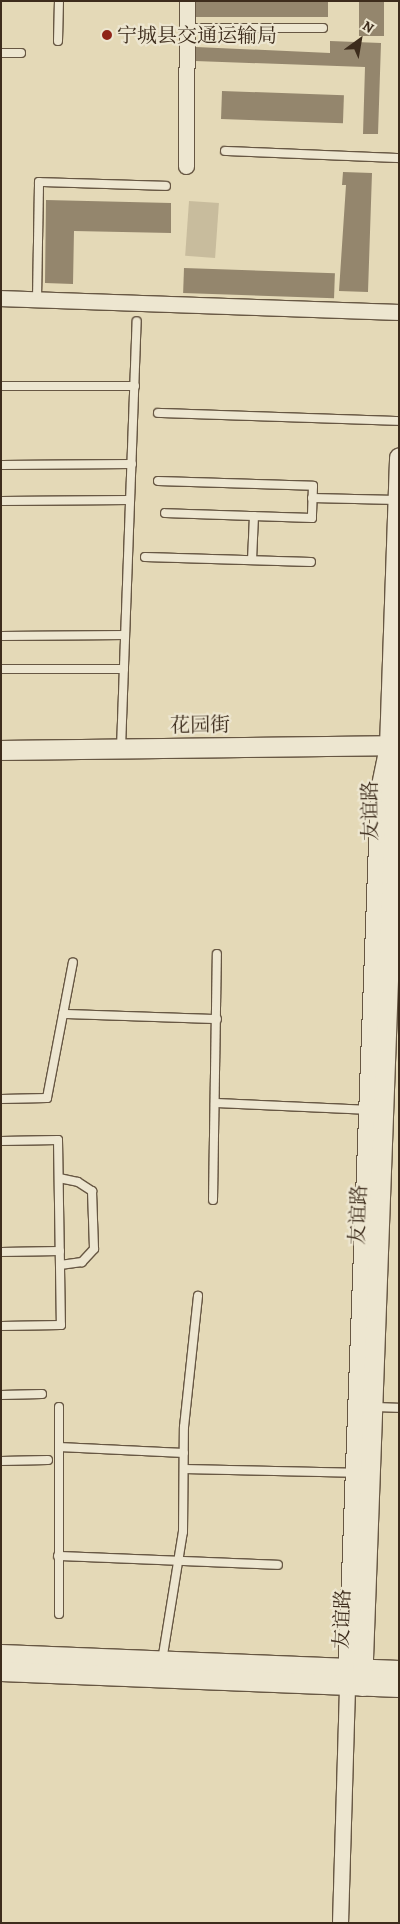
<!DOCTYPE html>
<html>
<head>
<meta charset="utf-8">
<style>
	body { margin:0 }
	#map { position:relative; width:400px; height:1924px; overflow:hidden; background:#e4d9b7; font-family:Alegreya,"Noto Serif SC",serif }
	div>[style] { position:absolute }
	.green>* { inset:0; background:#c8bc9d; transform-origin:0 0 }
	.building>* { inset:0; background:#94866d; transform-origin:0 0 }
	.roads { filter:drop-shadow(1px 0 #675743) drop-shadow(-1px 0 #675743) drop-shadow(0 1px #675743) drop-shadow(0 -1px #675743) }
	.service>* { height:8px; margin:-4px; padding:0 4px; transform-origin:4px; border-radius:4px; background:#ede6d0 }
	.minor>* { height:15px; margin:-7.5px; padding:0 7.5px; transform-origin:7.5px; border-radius:7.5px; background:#ede6d0 }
	.tertiary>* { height:19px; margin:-9.5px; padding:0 9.5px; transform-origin:9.5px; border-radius:9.5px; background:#ede6d0 }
	.dots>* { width:14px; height:14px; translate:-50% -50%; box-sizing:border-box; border:2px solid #ede6d0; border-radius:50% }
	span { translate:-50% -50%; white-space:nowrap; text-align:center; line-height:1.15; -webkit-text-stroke:4.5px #ede6d0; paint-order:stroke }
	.poi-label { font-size:20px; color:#3d2c1c }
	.left { translate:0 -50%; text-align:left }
	.street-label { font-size:20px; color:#3d2c1c }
	.frame { position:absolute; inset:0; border:2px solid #3d2c1c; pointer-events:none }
	.north { position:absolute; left:335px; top:15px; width:50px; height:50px; -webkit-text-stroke:4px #ede6d0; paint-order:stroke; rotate:32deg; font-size:14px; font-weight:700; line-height:20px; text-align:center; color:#3d2c1c }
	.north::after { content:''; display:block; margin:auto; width:18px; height:22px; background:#3d2c1c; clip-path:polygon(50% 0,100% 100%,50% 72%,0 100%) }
</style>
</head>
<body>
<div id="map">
	<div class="green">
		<i style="left:189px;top:201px;width:30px;height:55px;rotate:4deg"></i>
	</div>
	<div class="building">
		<i style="left:195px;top:1px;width:133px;height:16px"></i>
		<i style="left:359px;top:1px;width:25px;height:35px"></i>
		<i style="clip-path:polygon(330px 41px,381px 43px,378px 134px,363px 134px,365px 67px,195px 61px,196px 47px,330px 53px)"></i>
		<i style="left:222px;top:91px;width:122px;height:28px;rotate:2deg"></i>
		<i style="clip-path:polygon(343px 172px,372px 173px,368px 292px,339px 291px,346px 185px,342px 185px)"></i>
		<i style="clip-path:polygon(46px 200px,171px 203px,171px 233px,74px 231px,73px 284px,45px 283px)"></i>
		<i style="left:184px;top:268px;width:151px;height:25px;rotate:2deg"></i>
	</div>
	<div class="roads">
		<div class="service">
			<i style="left:188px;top:28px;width:135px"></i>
			<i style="left:58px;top:41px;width:40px;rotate:-88.6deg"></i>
			<i style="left:1px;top:53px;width:20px"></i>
			<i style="left:225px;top:151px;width:174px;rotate:2.3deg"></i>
			<i style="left:37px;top:299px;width:117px;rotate:-89deg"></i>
			<i style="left:39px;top:182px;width:127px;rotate:1.8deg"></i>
			<i style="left:1px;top:386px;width:134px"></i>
			<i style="left:158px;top:413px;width:241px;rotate:1.9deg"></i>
			<i style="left:1px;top:465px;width:131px;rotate:-0.4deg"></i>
			<i style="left:158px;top:481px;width:155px;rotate:1.8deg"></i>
			<i style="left:313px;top:486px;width:32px;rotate:92deg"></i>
			<i style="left:312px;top:518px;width:147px;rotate:-178.1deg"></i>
			<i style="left:312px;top:498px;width:85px;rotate:1.3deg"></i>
			<i style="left:1px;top:501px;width:129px;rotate:-0.4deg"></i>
			<i style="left:145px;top:557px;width:166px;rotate:1.7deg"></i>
			<i style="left:252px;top:560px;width:44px;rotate:-87.4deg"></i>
			<i style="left:1px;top:636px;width:124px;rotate:-0.5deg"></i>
			<i style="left:1px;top:669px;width:123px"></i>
			<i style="left:121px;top:748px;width:427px;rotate:-87.9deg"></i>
			<i style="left:63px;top:1014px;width:154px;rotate:1.9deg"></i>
			<i style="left:1px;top:1099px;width:46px;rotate:-1.2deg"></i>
			<i style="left:47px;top:1098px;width:138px;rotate:-79.2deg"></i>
			<i style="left:215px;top:1103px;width:152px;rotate:2.6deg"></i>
			<i style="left:1px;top:1141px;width:57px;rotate:-1deg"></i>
			<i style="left:58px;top:1140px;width:185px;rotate:89.1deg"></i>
			<i style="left:61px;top:1325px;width:60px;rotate:179deg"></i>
			<i style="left:59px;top:1178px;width:19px;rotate:12deg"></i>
			<i style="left:78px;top:1182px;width:17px;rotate:33deg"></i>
			<i style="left:92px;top:1191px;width:58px;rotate:88deg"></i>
			<i style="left:94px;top:1249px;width:18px;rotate:133deg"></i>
			<i style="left:82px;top:1262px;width:22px;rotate:172deg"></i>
			<i style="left:213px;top:1200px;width:246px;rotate:-89.1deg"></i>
			<i style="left:1px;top:1252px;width:59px;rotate:-1deg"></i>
			<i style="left:1px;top:1395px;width:41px;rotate:-1.4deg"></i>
			<i style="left:373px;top:1407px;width:26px;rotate:2deg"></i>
			<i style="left:59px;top:1447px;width:125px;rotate:2.7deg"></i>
			<i style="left:1px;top:1461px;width:47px;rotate:-1.2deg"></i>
			<i style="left:184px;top:1469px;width:170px;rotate:1.3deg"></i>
			<i style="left:58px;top:1556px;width:220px;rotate:2.3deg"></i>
			<i style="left:59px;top:1614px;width:207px;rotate:-90deg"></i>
			<i style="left:162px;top:1661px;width:131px;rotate:-80.8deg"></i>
			<i style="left:183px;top:1532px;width:105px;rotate:-89.5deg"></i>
			<i style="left:184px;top:1427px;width:132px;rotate:-83.9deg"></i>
		</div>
		<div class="minor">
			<i style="left:186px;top:166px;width:165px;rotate:-89.7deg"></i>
			<i style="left:1px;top:298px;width:398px;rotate:2deg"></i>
			<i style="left:340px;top:1923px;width:238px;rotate:-88.3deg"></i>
		</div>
		<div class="tertiary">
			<i style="left:1px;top:750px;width:398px;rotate:-0.7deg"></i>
			<i style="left:1px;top:1654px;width:398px;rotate:2.3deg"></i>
			<i style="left:1px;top:1671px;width:398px;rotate:2.3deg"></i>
			<i style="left:347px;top:1685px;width:896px;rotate:-87.89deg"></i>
			<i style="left:380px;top:790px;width:45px;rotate:-78.4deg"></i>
			<i style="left:389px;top:746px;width:289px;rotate:-88deg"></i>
			<i style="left:362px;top:1686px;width:897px;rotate:-87.89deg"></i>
			<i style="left:395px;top:790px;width:31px;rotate:-97deg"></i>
		</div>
	</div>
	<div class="dots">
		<i style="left:107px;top:35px;background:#8f2418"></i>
	</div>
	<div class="poi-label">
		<span class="left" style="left:117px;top:35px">宁城县交通运输局</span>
	</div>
	<div class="street-label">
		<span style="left:200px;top:725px;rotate:-1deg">花园街</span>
		<span style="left:370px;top:811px;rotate:-91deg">友谊路</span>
		<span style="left:358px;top:1215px;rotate:-88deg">友谊路</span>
		<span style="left:342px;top:1619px;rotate:-88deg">友谊路</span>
	</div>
	<div class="frame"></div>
	<div class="north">N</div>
</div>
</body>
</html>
